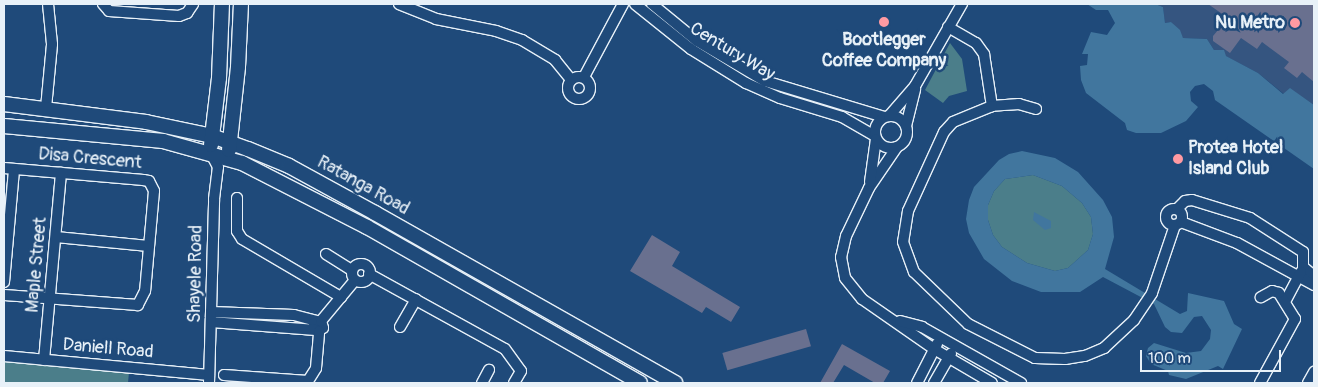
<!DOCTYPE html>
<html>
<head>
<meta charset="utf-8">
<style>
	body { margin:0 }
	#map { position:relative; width:1318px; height:387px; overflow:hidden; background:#1f4a7a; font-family:Pangolin,sans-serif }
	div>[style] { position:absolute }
	.built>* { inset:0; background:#355580 }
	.green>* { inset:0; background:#4b7e8a }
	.water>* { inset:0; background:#41769e }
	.building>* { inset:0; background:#69708f; transform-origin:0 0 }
	.roads { filter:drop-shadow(1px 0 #e8f1f8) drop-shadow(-1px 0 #e8f1f8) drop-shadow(0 1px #e8f1f8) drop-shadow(0 -1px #e8f1f8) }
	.street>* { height:10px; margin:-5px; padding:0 5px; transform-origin:5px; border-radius:5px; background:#1f4a7a }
	.street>.ring { margin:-5px; padding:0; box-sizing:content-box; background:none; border:10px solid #1f4a7a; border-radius:50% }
	.secondary>* { height:14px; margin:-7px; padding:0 7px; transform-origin:7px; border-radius:7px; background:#1f4a7a }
	.dots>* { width:14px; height:14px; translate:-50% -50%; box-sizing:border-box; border:2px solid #1f4a7a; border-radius:50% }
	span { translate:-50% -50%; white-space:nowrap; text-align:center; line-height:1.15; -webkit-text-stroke:5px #1f4a7a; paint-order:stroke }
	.poi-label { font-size:18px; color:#e8f1f8; font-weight:700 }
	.right { translate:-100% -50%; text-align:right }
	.left { translate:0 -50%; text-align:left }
	.street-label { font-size:18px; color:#e8f1f8 }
	.frame { position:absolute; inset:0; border:5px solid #e8f1f8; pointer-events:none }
	.scale { position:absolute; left:1140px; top:350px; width:141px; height:22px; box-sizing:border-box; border:2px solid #e8f1f8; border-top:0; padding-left:6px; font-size:15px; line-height:18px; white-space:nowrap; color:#e8f1f8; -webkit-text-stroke:4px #1f4a7a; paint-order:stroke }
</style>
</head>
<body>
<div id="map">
	<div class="built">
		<i style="clip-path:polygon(1155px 4px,1314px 4px,1314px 105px,1290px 89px,1284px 94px,1258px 73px,1214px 50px,1207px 39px,1183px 38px,1171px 22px,1165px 23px,1163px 7px)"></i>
	</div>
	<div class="green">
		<i style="clip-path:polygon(950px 43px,962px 59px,967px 91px,949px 96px,943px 103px,925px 90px)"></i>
		<i style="clip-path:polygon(1033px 175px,1062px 186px,1082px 203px,1091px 217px,1093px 234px,1088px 250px,1068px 268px,1055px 271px,1027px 263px,1002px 247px,993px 235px,988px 220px,988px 205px,994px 191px,1005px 179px)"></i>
		<i style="clip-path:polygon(4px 360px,129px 372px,128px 383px,4px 383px)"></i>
	</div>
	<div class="water">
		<i style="clip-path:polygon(1087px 4px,1155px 4px,1163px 7px,1165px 23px,1171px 22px,1180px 30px,1183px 38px,1207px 39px,1214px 50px,1224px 50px,1226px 56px,1258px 73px,1283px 94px,1290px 88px,1314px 105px,1314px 169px,1215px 100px,1213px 91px,1204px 84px,1195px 86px,1190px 92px,1191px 101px,1198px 107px,1186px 121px,1161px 133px,1136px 133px,1127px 130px,1125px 123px,1086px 93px,1081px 80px,1080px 66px,1087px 65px,1088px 54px,1082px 54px,1091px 32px,1107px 35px,1115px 23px,1108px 10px,1096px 10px)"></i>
		<i style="clip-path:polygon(evenodd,1022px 151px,1055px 158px,1078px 172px,1103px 200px,1112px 217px,1114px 237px,1105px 269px,1180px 314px,1187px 311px,1188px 293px,1224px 301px,1234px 324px,1242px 329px,1223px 369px,1218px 366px,1186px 379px,1169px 375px,1168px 371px,1151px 364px,1146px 356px,1148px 348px,1154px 343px,1186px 353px,1201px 351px,1210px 339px,1211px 330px,1202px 316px,1194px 317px,1182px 333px,1171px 332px,1165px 327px,1154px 304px,1103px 277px,1080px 292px,1041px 292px,1012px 281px,984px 259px,969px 233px,966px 219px,969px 200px,974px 187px,999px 160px,1009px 154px,1022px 151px,1033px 175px,1062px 186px,1082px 203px,1091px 217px,1093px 234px,1088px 250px,1068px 268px,1055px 271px,1027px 263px,1002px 247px,993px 235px,988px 220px,988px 205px,994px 191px,1005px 179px,1033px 175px)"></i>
		<i style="clip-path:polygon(1034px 212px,1051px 221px,1051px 228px,1045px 230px,1033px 220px)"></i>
	</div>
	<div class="building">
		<i style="clip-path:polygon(1208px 4px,1314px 4px,1314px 82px,1302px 72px,1297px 78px,1284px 68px,1289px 62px,1262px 42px,1257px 49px,1241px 38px,1230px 53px,1213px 41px,1213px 36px,1228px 18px)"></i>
		<i style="clip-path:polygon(652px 235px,680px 252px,672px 266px,740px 307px,731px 322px,706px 307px,702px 313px,630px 271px)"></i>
		<i style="left:806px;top:329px;width:18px;height:87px;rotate:74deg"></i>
		<i style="clip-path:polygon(842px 344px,890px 371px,883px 383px,875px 383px,844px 365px,833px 383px,820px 383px)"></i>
	</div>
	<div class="roads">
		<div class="street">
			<i style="left:103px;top:4px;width:9px;rotate:49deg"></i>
			<i style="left:109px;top:11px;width:70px;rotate:4.1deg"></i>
			<i style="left:179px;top:16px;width:9px;rotate:-21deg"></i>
			<i style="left:187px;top:13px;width:11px;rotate:-56deg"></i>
			<i style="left:399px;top:4px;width:40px;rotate:22deg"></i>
			<i style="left:436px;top:19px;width:61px;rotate:11.3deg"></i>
			<i style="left:496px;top:31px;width:28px;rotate:19deg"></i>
			<i style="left:522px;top:40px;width:39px;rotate:31deg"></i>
			<i style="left:555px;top:60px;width:26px;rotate:51deg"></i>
			<i style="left:635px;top:4px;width:72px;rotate:38.8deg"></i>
			<i style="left:691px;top:49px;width:65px;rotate:31.7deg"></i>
			<i style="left:746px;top:83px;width:37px;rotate:24deg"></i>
			<i style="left:780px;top:98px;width:65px;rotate:17deg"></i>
			<i style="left:842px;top:117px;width:38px;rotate:30deg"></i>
			<i style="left:652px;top:4px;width:58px;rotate:39.4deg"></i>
			<i style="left:697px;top:41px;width:79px;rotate:30.5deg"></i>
			<i style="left:765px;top:81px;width:124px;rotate:16.8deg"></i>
			<i style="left:948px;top:27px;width:32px;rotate:30deg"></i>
			<i style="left:976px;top:43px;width:14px;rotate:54deg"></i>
			<i style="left:984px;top:54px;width:53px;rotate:81.3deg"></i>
			<i class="ring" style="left:568px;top:77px;width:12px;height:12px"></i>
			<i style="left:584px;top:77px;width:83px;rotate:-61.9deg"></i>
			<i style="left:46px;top:108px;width:64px;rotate:-84.6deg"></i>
			<i style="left:52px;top:44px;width:40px;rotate:-95.7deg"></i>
			<i style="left:1036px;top:109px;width:18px;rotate:-164deg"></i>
			<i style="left:1019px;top:104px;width:27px;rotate:176deg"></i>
			<i style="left:992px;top:106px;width:42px;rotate:157.7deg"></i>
			<i style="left:953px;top:122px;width:13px;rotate:132deg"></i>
			<i style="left:944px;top:132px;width:87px;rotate:114.5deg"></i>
			<i style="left:908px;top:211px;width:31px;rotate:99deg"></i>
			<i style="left:903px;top:242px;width:32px;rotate:70deg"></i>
			<i style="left:914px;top:272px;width:75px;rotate:43.9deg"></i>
			<i style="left:968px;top:324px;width:75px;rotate:26.9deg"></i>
			<i style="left:1035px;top:358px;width:30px;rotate:2deg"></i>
			<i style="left:1065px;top:359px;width:20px;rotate:-9deg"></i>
			<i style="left:1085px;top:356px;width:21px;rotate:-23deg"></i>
			<i style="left:1104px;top:348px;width:41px;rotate:-43deg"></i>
			<i style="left:1134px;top:320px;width:32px;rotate:-56deg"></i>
			<i style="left:1152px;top:293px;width:72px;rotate:-71.3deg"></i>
			<i class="ring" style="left:875px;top:116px;width:22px;height:22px"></i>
			<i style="left:889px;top:116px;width:40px;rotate:-49deg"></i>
			<i style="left:915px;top:86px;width:95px;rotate:-60.2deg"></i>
			<i style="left:906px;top:126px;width:38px;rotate:-76deg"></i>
			<i style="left:897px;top:147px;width:50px;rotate:124.3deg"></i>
			<i style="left:869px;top:188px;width:53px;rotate:115.6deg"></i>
			<i style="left:846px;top:236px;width:22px;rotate:103deg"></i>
			<i style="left:841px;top:257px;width:21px;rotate:79deg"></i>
			<i style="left:845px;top:278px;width:27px;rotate:51deg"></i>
			<i style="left:862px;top:299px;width:88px;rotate:34.8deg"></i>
			<i style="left:934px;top:349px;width:67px;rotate:30.4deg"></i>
			<i style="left:4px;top:168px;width:140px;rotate:4.9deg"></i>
			<i style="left:143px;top:180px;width:6px;rotate:9deg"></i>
			<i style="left:149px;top:181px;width:11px;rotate:63deg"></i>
			<i style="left:154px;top:191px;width:100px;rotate:95.1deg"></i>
			<i style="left:145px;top:291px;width:16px;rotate:117deg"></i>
			<i style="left:138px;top:305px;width:134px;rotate:-175.7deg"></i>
			<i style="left:870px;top:182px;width:43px;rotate:-82.1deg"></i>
			<i style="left:237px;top:198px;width:33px;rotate:90deg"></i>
			<i style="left:237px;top:231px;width:9px;rotate:58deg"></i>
			<i style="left:242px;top:239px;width:115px;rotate:30.4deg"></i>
			<i class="ring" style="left:1166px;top:209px;width:6px;height:6px"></i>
			<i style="left:1177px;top:209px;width:11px;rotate:-45deg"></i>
			<i style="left:1185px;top:201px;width:7px;rotate:-8deg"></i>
			<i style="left:1192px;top:200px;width:61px;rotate:17.2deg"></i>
			<i style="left:1250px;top:218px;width:63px;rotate:32.7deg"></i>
			<i style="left:1303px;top:252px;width:15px;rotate:90deg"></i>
			<i style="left:1303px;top:267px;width:14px;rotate:39deg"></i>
			<i style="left:1181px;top:222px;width:60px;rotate:20.6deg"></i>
			<i style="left:1237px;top:243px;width:88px;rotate:28.6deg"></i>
			<i style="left:56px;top:237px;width:93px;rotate:5.5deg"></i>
			<i style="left:326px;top:254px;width:31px;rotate:32deg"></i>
			<i class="ring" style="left:352px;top:264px;width:8px;height:8px"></i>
			<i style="left:369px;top:274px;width:155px;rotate:28.9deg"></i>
			<i style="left:505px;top:349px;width:27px;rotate:54deg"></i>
			<i style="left:521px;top:371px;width:14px;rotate:120deg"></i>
			<i style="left:4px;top:282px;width:113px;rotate:-84.9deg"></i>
			<i style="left:1286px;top:300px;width:32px;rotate:-62deg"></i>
			<i style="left:211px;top:312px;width:83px;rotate:2.1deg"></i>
			<i style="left:294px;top:315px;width:23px;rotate:15deg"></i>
			<i style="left:321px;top:321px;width:7px;rotate:74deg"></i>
			<i style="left:323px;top:328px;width:7px;rotate:164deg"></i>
			<i style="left:316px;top:330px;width:7px;rotate:-106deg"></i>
			<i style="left:314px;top:323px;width:7px;rotate:-16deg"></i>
			<i style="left:321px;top:321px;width:53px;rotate:-50.3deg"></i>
			<i style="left:900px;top:321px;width:23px;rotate:15deg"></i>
			<i style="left:922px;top:327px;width:114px;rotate:29.5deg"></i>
			<i style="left:211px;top:322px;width:105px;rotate:4.4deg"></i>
			<i style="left:400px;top:327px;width:32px;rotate:-60deg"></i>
			<i style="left:4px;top:356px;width:206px;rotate:5.3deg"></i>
			<i style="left:44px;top:360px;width:188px;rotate:-84.8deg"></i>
			<i style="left:224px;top:375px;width:84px;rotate:4.1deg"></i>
			<i style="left:308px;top:381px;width:15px;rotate:-58deg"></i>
			<i style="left:316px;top:368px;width:37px;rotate:-85deg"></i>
			<i style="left:209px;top:383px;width:184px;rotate:-88.4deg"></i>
			<i style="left:214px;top:199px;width:32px;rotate:-83deg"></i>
			<i style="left:218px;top:167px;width:17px;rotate:-118deg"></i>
			<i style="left:482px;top:383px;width:15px;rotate:-62deg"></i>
			<i style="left:917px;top:383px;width:44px;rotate:-62.9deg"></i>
			<i style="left:934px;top:383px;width:34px;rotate:-60deg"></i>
			<i style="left:1260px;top:383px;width:73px;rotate:-61.3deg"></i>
			<i style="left:1295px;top:319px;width:31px;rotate:-122deg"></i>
			<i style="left:1279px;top:293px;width:7px;rotate:-164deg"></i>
			<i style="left:1272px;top:291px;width:13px;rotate:151deg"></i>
			<i style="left:1308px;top:383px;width:13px;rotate:-61deg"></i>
		</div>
		<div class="secondary">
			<i style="left:4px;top:104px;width:143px;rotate:7.2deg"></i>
			<i style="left:146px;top:122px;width:67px;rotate:12deg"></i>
			<i style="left:212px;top:136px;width:38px;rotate:20deg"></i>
			<i style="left:248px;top:149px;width:44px;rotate:22.5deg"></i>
			<i style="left:289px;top:166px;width:98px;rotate:28.7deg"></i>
			<i style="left:375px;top:213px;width:345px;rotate:29.5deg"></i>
			<i style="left:4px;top:126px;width:160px;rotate:5.4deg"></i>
			<i style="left:163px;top:141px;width:82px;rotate:15.6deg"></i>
			<i style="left:242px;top:163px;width:140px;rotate:27.1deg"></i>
			<i style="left:367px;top:227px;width:314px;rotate:29.7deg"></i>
			<i style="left:211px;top:145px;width:67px;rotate:-83.2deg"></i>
			<i style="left:219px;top:78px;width:74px;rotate:-87.7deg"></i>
			<i style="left:229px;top:150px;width:83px;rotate:-83.8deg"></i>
			<i style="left:238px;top:67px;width:63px;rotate:-87.3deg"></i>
		</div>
	</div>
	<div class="dots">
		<i style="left:884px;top:22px;background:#ff9aa2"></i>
		<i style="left:1295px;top:23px;background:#ff9aa2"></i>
		<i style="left:1178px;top:159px;background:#ff9aa2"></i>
	</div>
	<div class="poi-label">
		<span class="right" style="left:1285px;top:23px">Nu Metro</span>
		<span style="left:884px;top:51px">Bootlegger<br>Coffee Company</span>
		<span class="left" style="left:1188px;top:159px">Protea Hotel<br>Island Club</span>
	</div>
	<div class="street-label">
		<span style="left:732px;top:52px;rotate:31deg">Century Way</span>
		<span style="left:90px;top:159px;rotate:5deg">Disa Crescent</span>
		<span style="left:363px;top:186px;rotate:29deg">Ratanga Road</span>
		<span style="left:37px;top:265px;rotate:-85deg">Maple Street</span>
		<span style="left:196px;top:274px;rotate:-89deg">Shayele Road</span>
		<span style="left:108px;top:349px;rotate:5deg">Daniell Road</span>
	</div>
	<div class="frame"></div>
	<div class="scale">100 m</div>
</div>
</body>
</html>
